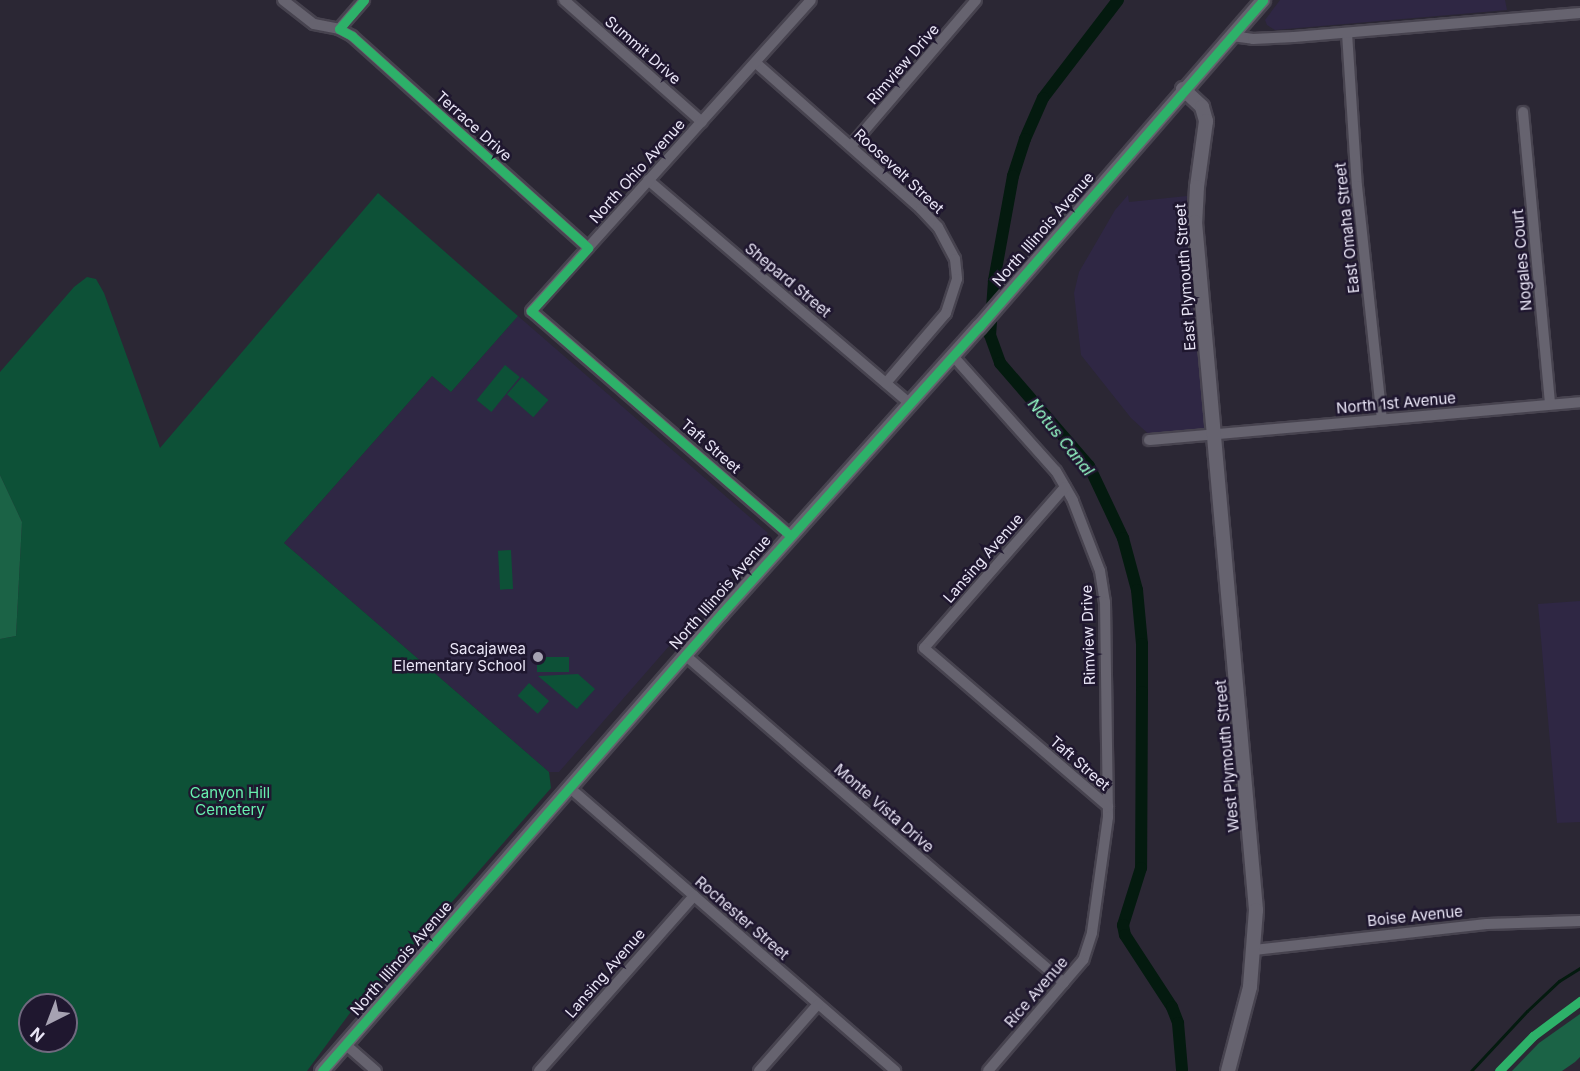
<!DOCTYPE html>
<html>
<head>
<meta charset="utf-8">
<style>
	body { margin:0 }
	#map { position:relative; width:1580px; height:1071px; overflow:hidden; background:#2b2734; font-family:Inter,sans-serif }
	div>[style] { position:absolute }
	.built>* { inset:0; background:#2f2744 }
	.green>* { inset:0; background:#0d5137; transform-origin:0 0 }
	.forest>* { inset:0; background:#1b6346 }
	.stream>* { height:3px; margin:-1.5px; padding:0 1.5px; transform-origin:1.5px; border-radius:1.5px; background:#041a0f }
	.canal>* { height:12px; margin:-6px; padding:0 6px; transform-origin:6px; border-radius:6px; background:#041a0f }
	.roads { filter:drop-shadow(2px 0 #47434f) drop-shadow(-2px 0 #47434f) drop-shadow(0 2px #47434f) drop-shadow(0 -2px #47434f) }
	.minor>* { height:10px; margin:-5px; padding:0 5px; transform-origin:5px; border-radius:5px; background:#66636f }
	.tertiary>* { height:14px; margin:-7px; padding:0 7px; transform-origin:7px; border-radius:7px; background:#66636f }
	.cycleway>* { height:9px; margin:-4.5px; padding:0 4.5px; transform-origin:4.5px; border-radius:4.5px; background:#2db169 }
	.dots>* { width:16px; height:16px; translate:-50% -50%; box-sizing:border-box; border:3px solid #1f172f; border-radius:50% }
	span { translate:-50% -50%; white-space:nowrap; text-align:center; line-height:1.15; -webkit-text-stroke:5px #1f172f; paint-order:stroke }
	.street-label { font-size:15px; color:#e9e5f6 }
	.poi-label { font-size:15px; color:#e9e5f6 }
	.right { translate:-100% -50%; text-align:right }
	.park-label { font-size:15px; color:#67f0af }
	.water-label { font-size:16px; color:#94fac6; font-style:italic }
	.north { position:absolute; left:18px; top:993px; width:60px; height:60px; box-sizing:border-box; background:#1f172f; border:2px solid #70697f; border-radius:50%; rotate:222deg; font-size:16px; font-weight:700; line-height:24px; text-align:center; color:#e9e5f6 }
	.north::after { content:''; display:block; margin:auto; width:21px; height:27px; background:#a6a2b2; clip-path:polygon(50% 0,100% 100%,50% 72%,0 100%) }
</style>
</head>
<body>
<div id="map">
	<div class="built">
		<i style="clip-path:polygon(1280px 0,1505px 0,1507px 10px,1275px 30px,1267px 25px,1265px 20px)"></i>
		<i style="clip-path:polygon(1128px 195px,1129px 202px,1187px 196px,1186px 217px,1206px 433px,1153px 438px,1131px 418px,1081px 355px,1074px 293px,1079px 272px,1115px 210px)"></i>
		<i style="clip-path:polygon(518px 316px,768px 533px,559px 772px,549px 772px,284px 543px,432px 376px,451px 392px)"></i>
		<i style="clip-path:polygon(1580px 601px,1580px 822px,1557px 823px,1538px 604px)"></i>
	</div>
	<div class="green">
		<i style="clip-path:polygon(evenodd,378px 193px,518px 316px,451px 392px,432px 376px,284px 543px,549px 772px,551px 788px,438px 918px,350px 1013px,307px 1071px,0 1071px,0 639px,16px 636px,22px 522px,0 475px,0 372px,74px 287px,87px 277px,96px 279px,104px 293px,160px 448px,378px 193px,30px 1005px,66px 1005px,66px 1041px,30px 1041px,30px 1005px)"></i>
		<i style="left:505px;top:365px;width:19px;height:45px;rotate:39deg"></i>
		<i style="left:522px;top:377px;width:35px;height:23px;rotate:41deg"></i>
		<i style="left:511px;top:550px;width:39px;height:13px;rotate:87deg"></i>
		<i style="left:569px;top:657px;width:15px;height:32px;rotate:90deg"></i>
		<i style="clip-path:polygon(578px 674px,595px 689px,577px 709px,538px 676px)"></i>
		<i style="left:529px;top:683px;width:27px;height:17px;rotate:42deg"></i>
	</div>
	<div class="forest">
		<i style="clip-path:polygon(0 475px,22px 522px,16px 636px,0 639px)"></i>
		<i style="clip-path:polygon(1580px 1014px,1580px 1057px,1575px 1062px,1562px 1071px,1512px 1071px,1539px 1043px)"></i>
	</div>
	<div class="stream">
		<i style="left:1471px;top:1071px;width:82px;rotate:-47deg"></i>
		<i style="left:1527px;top:1011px;width:44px;rotate:-43.2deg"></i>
		<i style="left:1559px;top:981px;width:25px;rotate:-32deg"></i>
	</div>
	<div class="canal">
		<i style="left:1118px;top:0;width:123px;rotate:127.4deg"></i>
		<i style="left:1043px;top:98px;width:45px;rotate:113.7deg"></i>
		<i style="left:1025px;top:139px;width:39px;rotate:108deg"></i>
		<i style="left:1013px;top:176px;width:107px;rotate:100.3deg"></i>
		<i style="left:994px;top:281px;width:54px;rotate:94.2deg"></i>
		<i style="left:990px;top:335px;width:30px;rotate:70deg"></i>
		<i style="left:1000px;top:363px;width:136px;rotate:49.2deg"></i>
		<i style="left:1089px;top:466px;width:80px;rotate:64.7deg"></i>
		<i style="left:1123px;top:538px;width:54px;rotate:74.9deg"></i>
		<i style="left:1137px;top:590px;width:54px;rotate:84.7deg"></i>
		<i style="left:1142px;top:644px;width:48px;rotate:90deg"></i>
		<i style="left:1142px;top:692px;width:176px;rotate:90.3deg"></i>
		<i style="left:1141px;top:868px;width:60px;rotate:107.5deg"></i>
		<i style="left:1123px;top:925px;width:10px;rotate:79deg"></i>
		<i style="left:1125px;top:935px;width:86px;rotate:56.9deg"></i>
		<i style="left:1172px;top:1007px;width:17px;rotate:69deg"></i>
		<i style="left:1178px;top:1023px;width:47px;rotate:85.1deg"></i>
	</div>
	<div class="roads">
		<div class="minor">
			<i style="left:283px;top:0;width:39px;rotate:38deg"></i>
			<i style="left:314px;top:24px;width:25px;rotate:11deg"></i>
			<i style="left:339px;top:29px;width:15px;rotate:28deg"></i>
			<i style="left:352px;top:36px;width:317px;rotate:41.9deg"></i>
			<i style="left:564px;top:0;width:184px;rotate:41.5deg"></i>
			<i style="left:339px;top:29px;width:38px;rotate:-49deg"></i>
			<i style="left:1347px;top:33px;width:153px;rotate:86.3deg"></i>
			<i style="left:1357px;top:186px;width:234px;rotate:83.9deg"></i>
			<i style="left:1232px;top:36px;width:21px;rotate:8deg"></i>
			<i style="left:1253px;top:39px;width:41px;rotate:-2.8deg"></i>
			<i style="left:1294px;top:37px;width:287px;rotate:-4.8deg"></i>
			<i style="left:756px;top:63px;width:220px;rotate:41.5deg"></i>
			<i style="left:921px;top:209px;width:25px;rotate:47deg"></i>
			<i style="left:938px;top:227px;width:36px;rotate:62deg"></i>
			<i style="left:955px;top:259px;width:20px;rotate:84deg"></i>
			<i style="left:957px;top:279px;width:36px;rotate:108deg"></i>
			<i style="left:946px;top:313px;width:92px;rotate:130.6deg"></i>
			<i style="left:1523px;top:112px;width:293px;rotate:84.7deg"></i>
			<i style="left:851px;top:146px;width:192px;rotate:-49.4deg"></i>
			<i style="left:648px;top:180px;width:343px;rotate:40.5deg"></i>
			<i style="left:953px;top:356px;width:154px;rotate:48.2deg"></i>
			<i style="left:1056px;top:471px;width:34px;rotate:60deg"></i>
			<i style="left:1073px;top:501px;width:75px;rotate:68.9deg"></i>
			<i style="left:1100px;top:571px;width:31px;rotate:81deg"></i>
			<i style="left:1105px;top:602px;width:215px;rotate:89.2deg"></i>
			<i style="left:1108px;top:817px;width:117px;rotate:97.9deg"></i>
			<i style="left:1092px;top:933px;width:28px;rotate:108deg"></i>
			<i style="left:1083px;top:960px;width:146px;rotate:130.6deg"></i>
			<i style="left:1149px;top:440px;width:433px;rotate:-5deg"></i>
			<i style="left:1065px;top:487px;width:214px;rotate:131.2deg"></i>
			<i style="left:924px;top:648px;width:243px;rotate:40.7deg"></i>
			<i style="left:790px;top:535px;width:342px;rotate:-139.1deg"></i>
			<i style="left:531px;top:311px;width:418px;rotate:-48deg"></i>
			<i style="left:685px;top:655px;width:501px;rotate:40.87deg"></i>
			<i style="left:570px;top:788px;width:431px;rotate:41deg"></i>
			<i style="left:1254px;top:950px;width:234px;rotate:-6.4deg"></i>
			<i style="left:1487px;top:924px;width:93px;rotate:-1.8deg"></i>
			<i style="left:345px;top:1044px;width:41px;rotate:41.1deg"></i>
			<i style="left:539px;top:1071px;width:234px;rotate:-48.5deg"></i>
			<i style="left:759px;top:1071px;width:89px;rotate:-48.6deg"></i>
		</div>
		<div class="tertiary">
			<i style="left:1183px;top:89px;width:26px;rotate:43deg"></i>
			<i style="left:1202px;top:107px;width:15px;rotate:74deg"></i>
			<i style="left:1206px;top:121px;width:67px;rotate:97.8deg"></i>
			<i style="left:1197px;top:187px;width:35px;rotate:93deg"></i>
			<i style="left:1195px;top:222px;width:691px;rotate:84.93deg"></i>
			<i style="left:1256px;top:910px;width:77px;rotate:94.5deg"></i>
			<i style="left:1250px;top:987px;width:87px;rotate:104.7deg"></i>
			<i style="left:322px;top:1071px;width:608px;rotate:-48.87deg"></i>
			<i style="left:722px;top:613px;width:385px;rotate:-48.1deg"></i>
			<i style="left:979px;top:327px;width:433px;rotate:-49deg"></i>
		</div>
	</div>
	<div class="cycleway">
		<i style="left:364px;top:0;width:38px;rotate:131deg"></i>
		<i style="left:339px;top:29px;width:15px;rotate:28deg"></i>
		<i style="left:352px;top:36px;width:317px;rotate:41.9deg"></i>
		<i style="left:588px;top:248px;width:85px;rotate:132.1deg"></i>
		<i style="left:531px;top:311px;width:342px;rotate:40.9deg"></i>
		<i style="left:322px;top:1071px;width:608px;rotate:-48.87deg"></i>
		<i style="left:722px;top:613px;width:385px;rotate:-48.1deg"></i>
		<i style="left:979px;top:327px;width:433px;rotate:-49deg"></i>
		<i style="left:1499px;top:1071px;width:49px;rotate:-45.8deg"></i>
		<i style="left:1533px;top:1036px;width:59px;rotate:-36.7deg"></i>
	</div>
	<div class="dots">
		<i style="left:538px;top:657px;background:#a6a2b2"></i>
	</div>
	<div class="street-label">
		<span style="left:643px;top:50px;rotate:41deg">Summit Drive</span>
		<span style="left:903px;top:64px;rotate:-49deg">Rimview Drive</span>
		<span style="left:474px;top:126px;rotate:42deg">Terrace Drive</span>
		<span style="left:637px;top:171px;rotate:-48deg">North Ohio Avenue</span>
		<span style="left:899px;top:171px;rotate:43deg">Roosevelt Street</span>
		<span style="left:1347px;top:228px;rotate:-96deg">East Omaha Street</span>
		<span style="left:1043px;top:229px;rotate:-49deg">North Illinois Avenue</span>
		<span style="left:1522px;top:260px;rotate:-95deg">Nogales Court</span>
		<span style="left:1185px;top:277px;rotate:-94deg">East Plymouth Street</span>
		<span style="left:788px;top:280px;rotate:40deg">Shepard Street</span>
		<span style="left:1396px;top:403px;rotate:-5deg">North 1st Avenue</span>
		<span style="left:711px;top:446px;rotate:41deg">Taft Street</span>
		<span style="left:983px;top:558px;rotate:-49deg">Lansing Avenue</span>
		<span style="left:720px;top:592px;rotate:-49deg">North Illinois Avenue</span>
		<span style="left:1088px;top:635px;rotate:-92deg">Rimview Drive</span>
		<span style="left:1227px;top:756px;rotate:-95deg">West Plymouth Street</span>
		<span style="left:1080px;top:763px;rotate:41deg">Taft Street</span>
		<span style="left:884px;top:808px;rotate:41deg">Monte Vista Drive</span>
		<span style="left:1415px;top:916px;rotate:-6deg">Boise Avenue</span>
		<span style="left:742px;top:918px;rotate:41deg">Rochester Street</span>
		<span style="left:401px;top:958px;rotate:-49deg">North Illinois Avenue</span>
		<span style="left:605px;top:973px;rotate:-49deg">Lansing Avenue</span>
		<span style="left:1036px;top:992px;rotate:-49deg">Rice Avenue</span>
	</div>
	<div class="poi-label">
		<span class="right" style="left:526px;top:657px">Sacajawea<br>Elementary School</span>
	</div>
	<div class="park-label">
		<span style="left:230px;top:801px">Canyon Hill<br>Cemetery</span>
	</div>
	<div class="water-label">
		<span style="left:1061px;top:437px;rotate:51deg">Notus Canal</span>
	</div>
	<div class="north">N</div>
</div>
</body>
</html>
